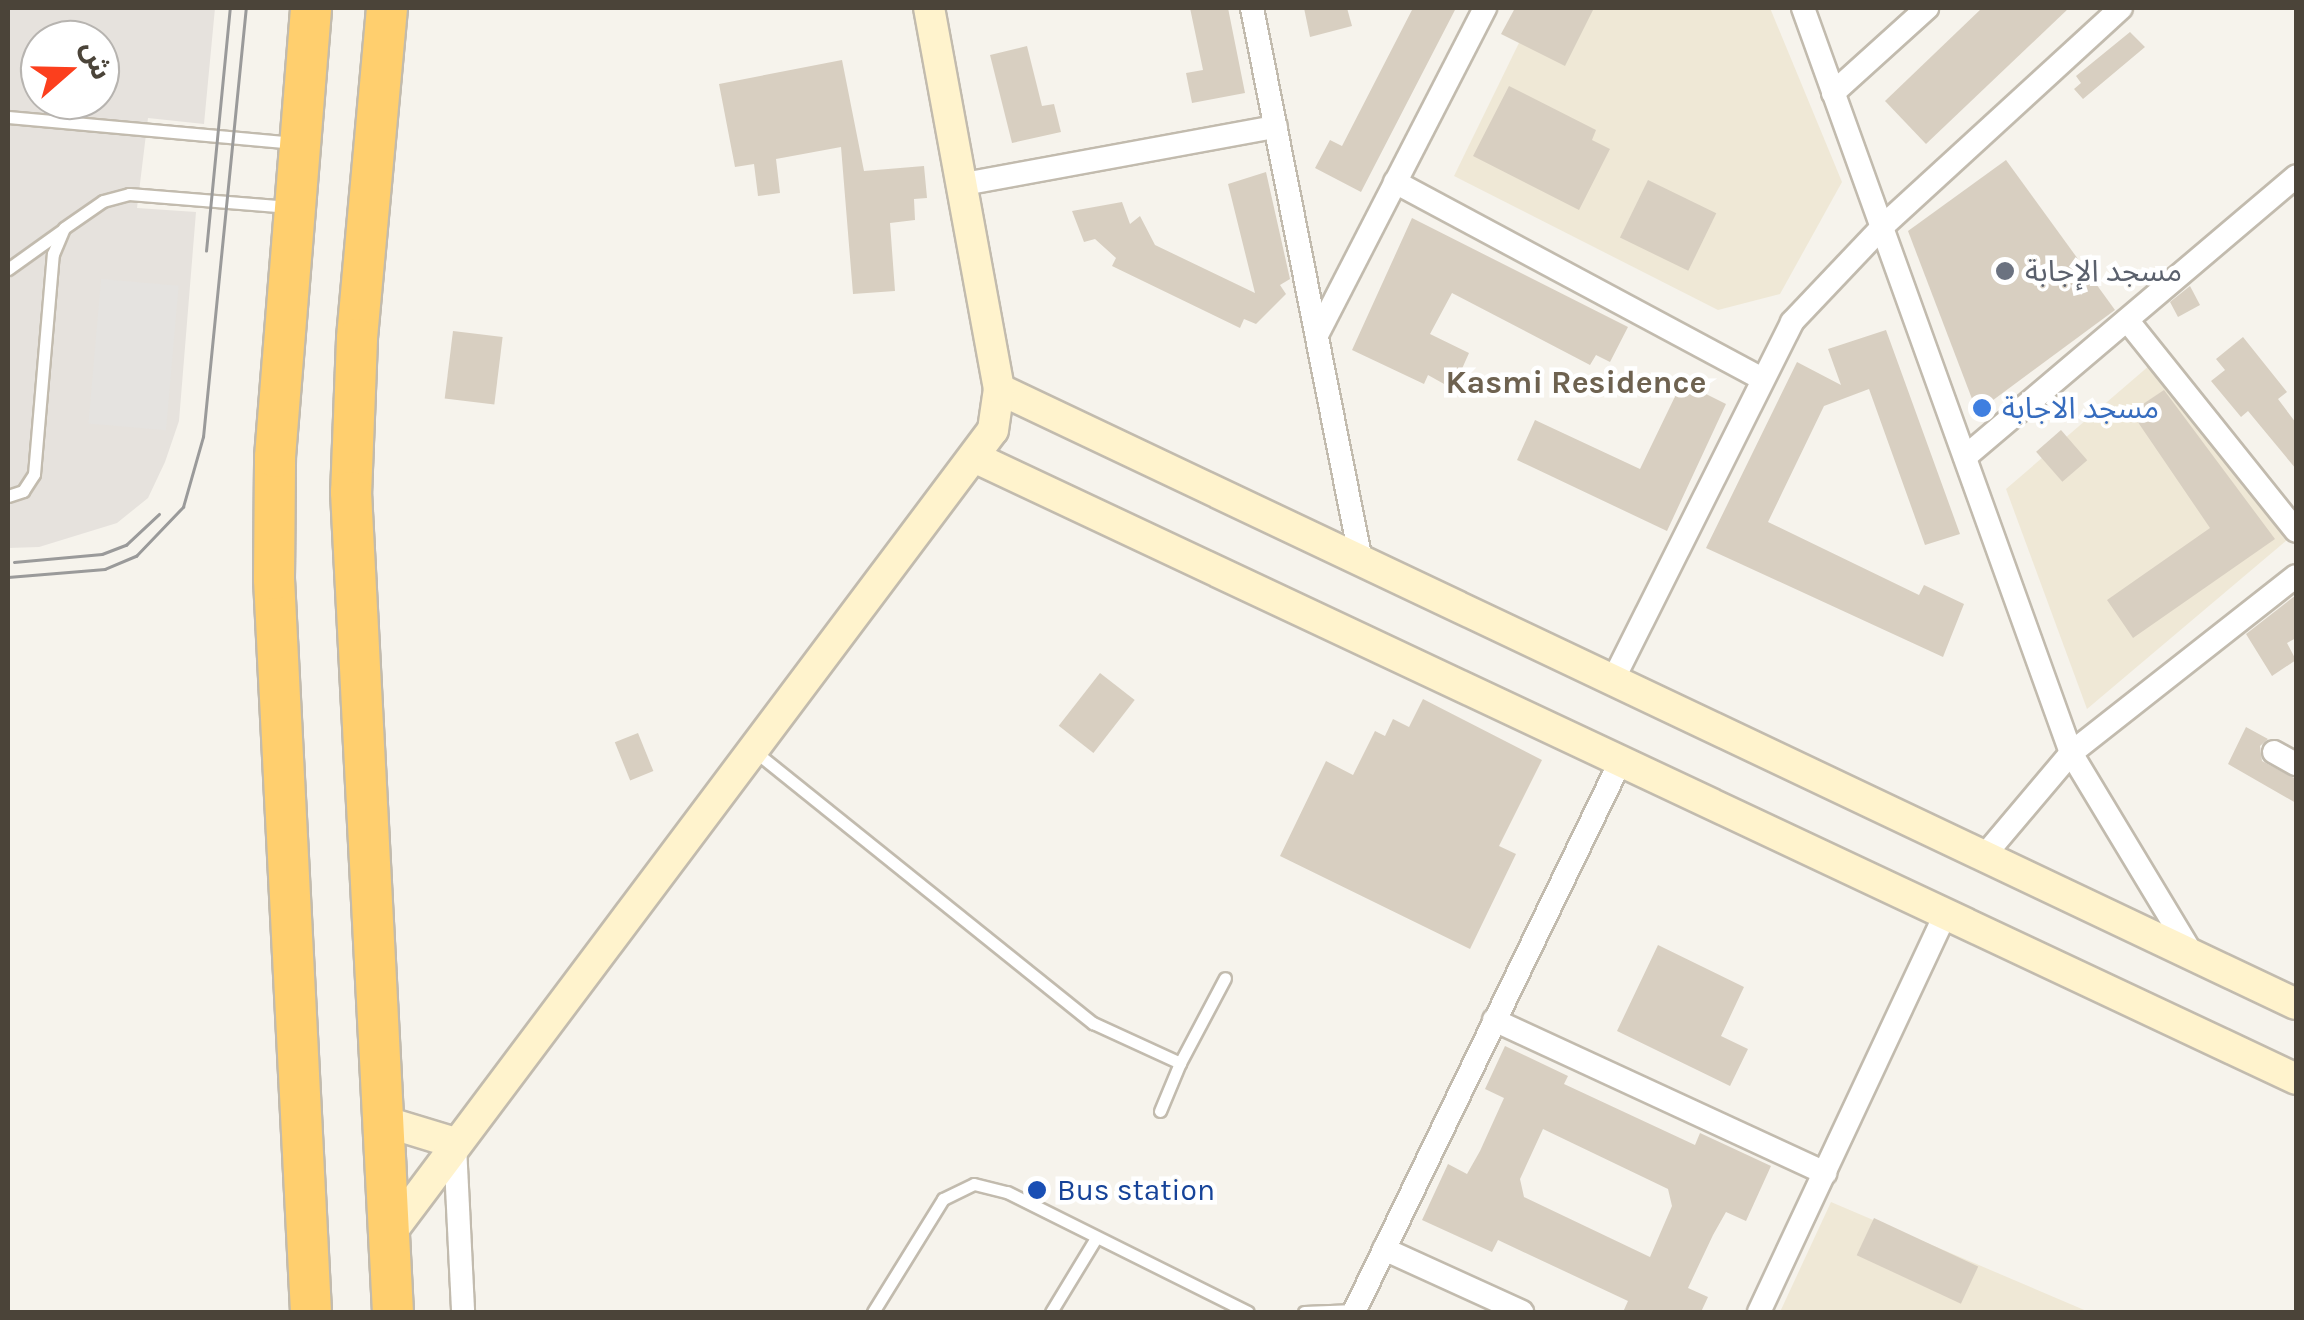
<!DOCTYPE html>
<html>
<head>
<meta charset="utf-8">
<style>
	body { margin:0 }
	#map { position:relative; width:2304px; height:1320px; overflow:hidden; background:#f6f3ec; font-family:Karla,"Noto Sans Arabic",sans-serif }
	div>[style] { position:absolute }
	.industrial>* { inset:0; background:#e6e2dd }
	.education>* { inset:0; background:#efe8d6 }
	.parking>* { inset:0; background:#e5e3e0; transform-origin:0 0 }
	.building>* { inset:0; background:#d8cfc1; transform-origin:0 0 }
	.roads { filter:drop-shadow(2px 0 #c2bbae) drop-shadow(-2px 0 #c2bbae) drop-shadow(0 2px #c2bbae) drop-shadow(0 -2px #c2bbae) }
	.lane>* { height:11px; margin:-5.5px; padding:0 5.5px; transform-origin:5.5px; border-radius:5.5px; background:#fff }
	.street>* { height:22px; margin:-11px; padding:0 11px; transform-origin:11px; border-radius:11px; background:#fff }
	.secondary>* { height:30px; margin:-15px; padding:0 15px; transform-origin:15px; border-radius:15px; background:#fff3cd }
	.highway>* { height:40px; margin:-20px; padding:0 20px; transform-origin:20px; border-radius:20px; background:#ffcf6e }
	.tram>* { height:2.5px; margin:-1.25px; padding:0 1.25px; transform-origin:1.25px; border-radius:1.25px; background:#9a9a9a }
	.dots>* { width:28px; height:28px; translate:-50% -50%; box-sizing:border-box; border:5px solid #fff; border-radius:50% }
	span { translate:-50% -50%; white-space:nowrap; text-align:center; line-height:1.15; -webkit-text-stroke:9px #fff; paint-order:stroke }
	.worship-label { font-size:30px; color:#5b616d }
	.left { translate:0 -50%; text-align:left }
	.shop-label { font-size:30px; color:#366cbe }
	.transit-label { font-size:30px; color:#164399 }
	.neighbourhood-label { font-size:32px; color:#6e6250; font-weight:700 }
	.frame { position:absolute; inset:0; border:10px solid #4b4439; pointer-events:none }
	.north { position:absolute; left:20px; top:20px; width:100px; height:100px; box-sizing:border-box; background:#fff; border:2px solid #b7b4b0; border-radius:50%; rotate:70deg; font-size:28px; font-weight:700; line-height:40px; text-align:center; color:#4b4439 }
	.north::after { content:''; display:block; margin:auto; width:35px; height:45px; background:#fc3f1d; clip-path:polygon(50% 0,100% 100%,50% 72%,0 100%) }
</style>
</head>
<body>
<div id="map">
	<div class="industrial">
		<i style="clip-path:polygon(evenodd,8px 8px,215px 8px,204px 124px,148px 118px,137px 208px,196px 212px,179px 421px,165px 462px,148px 498px,117px 523px,39px 547px,8px 548px,8px 8px,40px 40px,100px 40px,100px 100px,40px 100px,40px 40px)"></i>
	</div>
	<div class="education">
		<i style="clip-path:polygon(1536px 8px,1770px 8px,1842px 182px,1780px 294px,1718px 310px,1454px 176px)"></i>
		<i style="clip-path:polygon(2150px 365px,2287px 540px,2087px 709px,2006px 489px)"></i>
		<i style="clip-path:polygon(1831px 1202px,2089px 1312px,1780px 1312px)"></i>
	</div>
	<div class="parking">
		<i style="left:101px;top:279px;width:78px;height:145px;rotate:5deg"></i>
	</div>
	<div class="building">
		<i style="clip-path:polygon(1190px 8px,1228px 8px,1245px 93px,1192px 103px,1186px 73px,1203px 70px)"></i>
		<i style="clip-path:polygon(1304px 8px,1347px 8px,1352px 26px,1310px 37px)"></i>
		<i style="clip-path:polygon(1413px 8px,1456px 8px,1361px 192px,1315px 168px,1330px 140px,1342px 146px)"></i>
		<i style="clip-path:polygon(1515px 8px,1594px 8px,1565px 66px,1501px 34px)"></i>
		<i style="clip-path:polygon(1982px 8px,2069px 8px,1926px 144px,1885px 101px)"></i>
		<i style="clip-path:polygon(2130px 32px,2145px 47px,2083px 99px,2074px 89px,2081px 83px,2076px 76px)"></i>
		<i style="clip-path:polygon(1027px 46px,1042px 106px,1054px 104px,1061px 132px,1012px 143px,990px 55px)"></i>
		<i style="clip-path:polygon(842px 60px,864px 171px,924px 166px,927px 198px,914px 199px,915px 220px,890px 223px,895px 291px,853px 294px,841px 147px,776px 159px,780px 193px,758px 196px,754px 164px,735px 167px,719px 84px)"></i>
		<i style="clip-path:polygon(1509px 86px,1596px 130px,1592px 140px,1610px 149px,1579px 210px,1473px 156px)"></i>
		<i style="clip-path:polygon(2006px 160px,2115px 310px,1977px 412px,1908px 231px)"></i>
		<i style="clip-path:polygon(1266px 172px,1290px 279px,1280px 285px,1286px 294px,1256px 324px,1244px 319px,1240px 328px,1112px 266px,1116px 258px,1095px 239px,1084px 242px,1072px 211px,1122px 202px,1130px 224px,1140px 216px,1155px 245px,1255px 293px,1228px 184px)"></i>
		<i style="left:1648px;top:180px;width:76px;height:64px;rotate:26deg"></i>
		<i style="clip-path:polygon(1412px 218px,1628px 327px,1610px 362px,1596px 355px,1590px 365px,1452px 293px,1430px 334px,1469px 353px,1453px 389px,1428px 375px,1424px 384px,1352px 350px)"></i>
		<i style="clip-path:polygon(2190px 286px,2200px 305px,2178px 317px,2170px 302px)"></i>
		<i style="clip-path:polygon(1886px 330px,1960px 534px,1925px 545px,1869px 389px,1824px 406px,1768px 522px,1919px 595px,1924px 585px,1964px 604px,1943px 657px,1706px 548px,1797px 362px,1841px 385px,1828px 349px)"></i>
		<i style="left:453px;top:331px;width:50px;height:68px;rotate:7deg"></i>
		<i style="clip-path:polygon(2243px 337px,2287px 392px,2278px 399px,2296px 423px,2296px 469px,2248px 411px,2241px 417px,2211px 381px,2225px 370px,2216px 359px)"></i>
		<i style="clip-path:polygon(1682px 382px,1726px 404px,1667px 531px,1517px 460px,1535px 420px,1640px 469px)"></i>
		<i style="clip-path:polygon(2164px 390px,2275px 539px,2133px 638px,2107px 600px,2210px 528px,2131px 412px)"></i>
		<i style="left:2061px;top:430px;width:40px;height:33px;rotate:49deg"></i>
		<i style="clip-path:polygon(2296px 595px,2296px 638px,2287px 643px,2296px 660px,2272px 676px,2246px 634px)"></i>
		<i style="left:1100px;top:673px;width:44px;height:67px;rotate:38deg"></i>
		<i style="clip-path:polygon(1423px 699px,1542px 760px,1499px 846px,1516px 854px,1470px 949px,1280px 856px,1326px 761px,1353px 775px,1375px 731px,1385px 736px,1393px 719px,1409px 727px)"></i>
		<i style="clip-path:polygon(2246px 727px,2268px 739px,2260px 746px,2262px 761px,2296px 779px,2296px 803px,2228px 764px)"></i>
		<i style="left:638px;top:733px;width:41px;height:25px;rotate:68deg"></i>
		<i style="clip-path:polygon(1658px 945px,1744px 987px,1721px 1036px,1748px 1049px,1730px 1086px,1617px 1031px)"></i>
		<i style="clip-path:polygon(evenodd,1505px 1046px,1568px 1076px,1564px 1084px,1695px 1145px,1700px 1133px,1771px 1166px,1746px 1221px,1726px 1212px,1713px 1235px,1688px 1288px,1708px 1297px,1701px 1312px,1623px 1312px,1628px 1301px,1498px 1240px,1492px 1252px,1422px 1220px,1448px 1164px,1467px 1174px,1480px 1151px,1504px 1098px,1485px 1089px,1505px 1046px,1543px 1129px,1668px 1189px,1672px 1206px,1650px 1257px,1524px 1197px,1520px 1179px,1543px 1129px)"></i>
		<i style="left:1874px;top:1218px;width:115px;height:41px;rotate:25deg"></i>
	</div>
	<div class="roads">
		<div class="lane">
			<i style="left:8px;top:117px;width:288px;rotate:5.2deg"></i>
			<i style="left:8px;top:269px;width:65px;rotate:-35.6deg"></i>
			<i style="left:8px;top:496px;width:16px;rotate:-18deg"></i>
			<i style="left:23px;top:491px;width:20px;rotate:-57deg"></i>
			<i style="left:34px;top:474px;width:221px;rotate:-85.1deg"></i>
			<i style="left:53px;top:254px;width:28px;rotate:-67deg"></i>
			<i style="left:64px;top:228px;width:47px;rotate:-34.7deg"></i>
			<i style="left:103px;top:201px;width:27px;rotate:-15deg"></i>
			<i style="left:129px;top:194px;width:161px;rotate:4.6deg"></i>
			<i style="left:753px;top:750px;width:436px;rotate:38.8deg"></i>
			<i style="left:1093px;top:1023px;width:96px;rotate:24.7deg"></i>
			<i style="left:1180px;top:1063px;width:96px;rotate:-62.1deg"></i>
			<i style="left:1160px;top:1111px;width:52px;rotate:-67.4deg"></i>
			<i style="left:873px;top:1312px;width:133px;rotate:-58.2deg"></i>
			<i style="left:943px;top:1199px;width:34px;rotate:-26deg"></i>
			<i style="left:974px;top:1184px;width:34px;rotate:14deg"></i>
			<i style="left:1007px;top:1192px;width:269px;rotate:26.5deg"></i>
			<i style="left:1051px;top:1312px;width:87px;rotate:-58.7deg"></i>
			<i style="left:1304px;top:1312px;width:51px;rotate:-2.2deg"></i>
		</div>
		<div class="street">
			<i style="left:1252px;top:8px;width:564px;rotate:78.85deg"></i>
			<i style="left:1803px;top:8px;width:792px;rotate:70.21deg"></i>
			<i style="left:2071px;top:753px;width:236px;rotate:58.9deg"></i>
			<i style="left:1833px;top:93px;width:127px;rotate:-42.1deg"></i>
			<i style="left:1395px;top:182px;width:414px;rotate:28.2deg"></i>
			<i style="left:964px;top:184px;width:317px;rotate:-10.4deg"></i>
			<i style="left:2127px;top:320px;width:270px;rotate:51.3deg"></i>
			<i style="left:1317px;top:335px;width:368px;rotate:-62.8deg"></i>
			<i style="left:1965px;top:457px;width:434px;rotate:-40.3deg"></i>
			<i style="left:1613px;top:680px;width:400px;rotate:-63.4deg"></i>
			<i style="left:1792px;top:322px;width:131px;rotate:-46.5deg"></i>
			<i style="left:1882px;top:227px;width:324px;rotate:-42.5deg"></i>
			<i style="left:2274px;top:752px;width:25px;rotate:29deg"></i>
			<i style="left:1984px;top:856px;width:135px;rotate:-49.8deg"></i>
			<i style="left:2071px;top:753px;width:286px;rotate:-38.2deg"></i>
			<i style="left:1494px;top:1020px;width:365px;rotate:24.8deg"></i>
			<i style="left:455px;top:1146px;width:166px;rotate:87.2deg"></i>
			<i style="left:1384px;top:1249px;width:152px;rotate:24.5deg"></i>
			<i style="left:1354px;top:1312px;width:615px;rotate:-64.18deg"></i>
			<i style="left:1759px;top:1312px;width:441px;rotate:-64.9deg"></i>
		</div>
		<div class="secondary">
			<i style="left:999px;top:389px;width:1435px;rotate:25.37deg"></i>
			<i style="left:976px;top:458px;width:1459px;rotate:25.19deg"></i>
			<i style="left:383px;top:1121px;width:75px;rotate:17deg"></i>
			<i style="left:389px;top:1235px;width:1006px;rotate:-53.12deg"></i>
			<i style="left:993px;top:430px;width:41px;rotate:-81.7deg"></i>
			<i style="left:999px;top:389px;width:387px;rotate:-100.4deg"></i>
		</div>
		<div class="highway">
			<i style="left:387px;top:8px;width:332px;rotate:95.2deg"></i>
			<i style="left:357px;top:339px;width:153px;rotate:92.2deg"></i>
			<i style="left:351px;top:492px;width:821px;rotate:87.07deg"></i>
			<i style="left:311px;top:1312px;width:734px;rotate:-92.89deg"></i>
			<i style="left:274px;top:579px;width:122px;rotate:-89.5deg"></i>
			<i style="left:275px;top:457px;width:450px;rotate:-85.4deg"></i>
		</div>
	</div>
	<div class="tram">
		<i style="left:206px;top:251px;width:244px;rotate:-84.4deg"></i>
		<i style="left:14px;top:562px;width:88px;rotate:-5.2deg"></i>
		<i style="left:102px;top:554px;width:26px;rotate:-21deg"></i>
		<i style="left:126px;top:545px;width:45px;rotate:-43.2deg"></i>
		<i style="left:8px;top:577px;width:97px;rotate:-4.7deg"></i>
		<i style="left:105px;top:569px;width:34px;rotate:-23deg"></i>
		<i style="left:136px;top:556px;width:68px;rotate:-46.2deg"></i>
		<i style="left:183px;top:507px;width:73px;rotate:-74.1deg"></i>
		<i style="left:203px;top:437px;width:431px;rotate:-84.3deg"></i>
	</div>
	<div class="dots">
		<i style="left:2005px;top:271px;background:#6b7280"></i>
		<i style="left:1982px;top:408px;background:#3f7fe0"></i>
		<i style="left:1037px;top:1190px;background:#1a4fb4"></i>
	</div>
	<div class="worship-label">
		<span class="left" style="left:2025px;top:271px">مسجد الإجابة</span>
	</div>
	<div class="shop-label">
		<span class="left" style="left:2002px;top:408px">مسجد الاجابة</span>
	</div>
	<div class="transit-label">
		<span class="left" style="left:1057px;top:1190px">Bus station</span>
	</div>
	<div class="neighbourhood-label">
		<span style="left:1576px;top:383px">Kasmi Residence</span>
	</div>
	<div class="frame"></div>
	<div class="north">ش</div>
</div>
</body>
</html>
